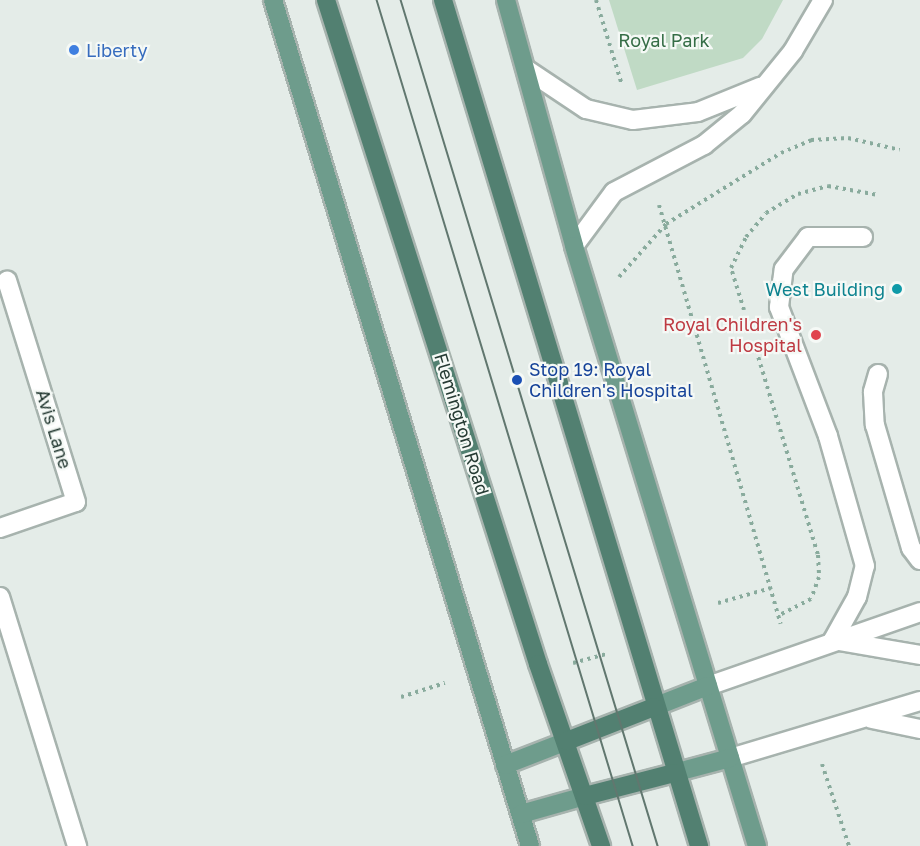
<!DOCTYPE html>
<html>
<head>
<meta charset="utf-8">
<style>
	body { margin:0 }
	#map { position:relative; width:920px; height:846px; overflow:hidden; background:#e4ece8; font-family:"Golos Text",sans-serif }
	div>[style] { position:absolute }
	.green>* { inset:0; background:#c0dac5 }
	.path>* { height:4px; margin-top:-2px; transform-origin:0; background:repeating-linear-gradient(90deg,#89ab9d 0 3px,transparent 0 7.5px) }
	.roads { filter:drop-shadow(2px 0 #a7b3ae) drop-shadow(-2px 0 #a7b3ae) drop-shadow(0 2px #a7b3ae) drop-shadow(0 -2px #a7b3ae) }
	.service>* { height:18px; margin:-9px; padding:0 9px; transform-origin:9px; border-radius:9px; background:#fff }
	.primary>* { height:18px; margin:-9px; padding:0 9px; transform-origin:9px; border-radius:9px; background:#6e9c8c }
	.trunk>* { height:18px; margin:-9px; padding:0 9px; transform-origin:9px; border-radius:9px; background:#528071 }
	.tram>* { height:1.5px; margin:-0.75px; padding:0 0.75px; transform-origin:0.75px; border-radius:0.75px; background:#61776f }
	.dots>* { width:16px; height:16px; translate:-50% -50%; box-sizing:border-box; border:3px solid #f5f9f6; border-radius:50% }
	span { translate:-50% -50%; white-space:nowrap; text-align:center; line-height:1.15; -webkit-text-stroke:4.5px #f5f9f6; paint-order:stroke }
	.park-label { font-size:18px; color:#356d46 }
	.shop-label { font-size:18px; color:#366cbe }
	.left { translate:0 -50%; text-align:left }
	.culture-label { font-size:18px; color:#0d838f }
	.right { translate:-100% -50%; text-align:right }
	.health-label { font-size:18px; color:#be3a42 }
	.transit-label { font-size:18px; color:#164399 }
	.street-label { font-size:18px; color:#263b34 }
</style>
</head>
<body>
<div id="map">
	<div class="green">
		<i style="clip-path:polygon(609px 0,783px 0,762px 39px,743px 58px,637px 90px)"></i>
	</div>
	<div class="path">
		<i style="left:596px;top:0;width:89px;rotate:73deg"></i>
		<i style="left:659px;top:205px;width:436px;rotate:73.8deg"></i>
		<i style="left:619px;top:277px;width:71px;rotate:-48.4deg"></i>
		<i style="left:666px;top:224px;width:135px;rotate:-31.7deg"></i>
		<i style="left:781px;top:153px;width:33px;rotate:-23deg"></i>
		<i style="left:811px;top:140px;width:37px;rotate:-3deg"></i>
		<i style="left:848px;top:138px;width:53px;rotate:13deg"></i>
		<i style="left:744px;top:310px;width:44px;rotate:-107.2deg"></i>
		<i style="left:731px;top:268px;width:34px;rotate:-64deg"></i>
		<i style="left:746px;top:237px;width:31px;rotate:-50deg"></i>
		<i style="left:766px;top:213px;width:37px;rotate:-31deg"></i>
		<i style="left:798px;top:194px;width:31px;rotate:-15deg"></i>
		<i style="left:828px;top:186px;width:51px;rotate:10.2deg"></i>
		<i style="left:754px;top:343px;width:221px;rotate:73.2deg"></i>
		<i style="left:818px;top:555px;width:22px;rotate:87deg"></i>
		<i style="left:819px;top:577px;width:23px;rotate:110deg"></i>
		<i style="left:811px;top:599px;width:37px;rotate:153deg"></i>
		<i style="left:718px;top:603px;width:55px;rotate:-15.8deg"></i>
		<i style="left:573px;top:663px;width:35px;rotate:-15deg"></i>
		<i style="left:401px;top:697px;width:46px;rotate:-17.7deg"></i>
		<i style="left:822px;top:764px;width:86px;rotate:71.8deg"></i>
	</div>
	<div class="roads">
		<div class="service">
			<i style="left:526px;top:69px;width:72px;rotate:33.7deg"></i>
			<i style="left:586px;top:109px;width:48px;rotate:13.2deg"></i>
			<i style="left:633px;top:120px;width:65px;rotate:-7deg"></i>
			<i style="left:698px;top:112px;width:67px;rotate:-22deg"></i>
			<i style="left:574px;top:246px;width:67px;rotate:-53.5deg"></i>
			<i style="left:614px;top:192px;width:102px;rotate:-27.6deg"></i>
			<i style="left:704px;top:145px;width:49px;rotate:-39.2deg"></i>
			<i style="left:742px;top:114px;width:81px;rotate:-51deg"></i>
			<i style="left:793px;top:51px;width:59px;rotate:-59.5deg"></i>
			<i style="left:878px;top:374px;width:19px;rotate:106deg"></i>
			<i style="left:873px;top:392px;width:33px;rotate:87deg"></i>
			<i style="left:875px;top:425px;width:128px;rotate:73.7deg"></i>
			<i style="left:911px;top:548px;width:15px;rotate:53deg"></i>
			<i style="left:0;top:528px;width:80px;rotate:-18.9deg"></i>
			<i style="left:76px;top:502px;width:232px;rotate:-107.3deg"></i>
			<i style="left:0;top:597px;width:261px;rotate:72.8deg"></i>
			<i style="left:833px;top:640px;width:49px;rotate:-60.8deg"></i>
			<i style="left:857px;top:597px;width:32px;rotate:-76deg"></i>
			<i style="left:865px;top:566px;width:135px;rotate:-105.9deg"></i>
			<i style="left:828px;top:436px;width:138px;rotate:-110.8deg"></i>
			<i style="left:779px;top:307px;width:38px;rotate:-83deg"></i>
			<i style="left:784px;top:269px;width:40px;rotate:-53deg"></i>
			<i style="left:808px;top:237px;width:55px"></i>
			<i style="left:833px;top:640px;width:88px;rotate:9.8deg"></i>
			<i style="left:708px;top:686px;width:225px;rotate:-19.2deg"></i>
			<i style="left:872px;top:719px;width:49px;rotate:11.8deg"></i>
			<i style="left:730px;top:758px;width:198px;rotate:-16.7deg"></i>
		</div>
		<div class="primary">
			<i style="left:273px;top:0;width:884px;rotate:73.1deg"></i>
			<i style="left:506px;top:0;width:255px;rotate:74.5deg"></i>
			<i style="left:574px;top:246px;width:627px;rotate:73.04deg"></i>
			<i style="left:654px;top:707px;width:58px;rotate:-21.3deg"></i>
			<i style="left:505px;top:765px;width:66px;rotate:-21.2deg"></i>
			<i style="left:674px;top:773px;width:58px;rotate:-15deg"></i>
			<i style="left:521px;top:814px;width:66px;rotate:-15.7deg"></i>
		</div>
		<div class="trunk">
			<i style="left:326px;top:0;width:697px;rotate:72.29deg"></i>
			<i style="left:538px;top:664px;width:193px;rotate:70.9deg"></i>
			<i style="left:443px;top:0;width:884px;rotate:73.16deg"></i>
			<i style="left:567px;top:741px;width:93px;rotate:-21.3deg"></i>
			<i style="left:585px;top:796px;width:92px;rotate:-14.5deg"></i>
		</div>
	</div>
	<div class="tram">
		<i style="left:377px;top:0;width:884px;rotate:73.16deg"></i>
		<i style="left:401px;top:0;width:884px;rotate:73.1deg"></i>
	</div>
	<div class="dots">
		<i style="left:74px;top:50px;background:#3f7fe0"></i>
		<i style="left:897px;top:289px;background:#0f9aa8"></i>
		<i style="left:816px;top:335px;background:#e0444e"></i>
		<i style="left:517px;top:380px;background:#1a4fb4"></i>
	</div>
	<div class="park-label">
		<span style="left:664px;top:40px">Royal Park</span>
	</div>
	<div class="shop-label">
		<span class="left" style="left:86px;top:50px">Liberty</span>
	</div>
	<div class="culture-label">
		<span class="right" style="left:885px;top:289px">West Building</span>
	</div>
	<div class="health-label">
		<span class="right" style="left:802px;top:335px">Royal Children's<br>Hospital</span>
	</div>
	<div class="transit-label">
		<span class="left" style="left:529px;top:380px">Stop 19: Royal<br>Children's Hospital</span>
	</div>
	<div class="street-label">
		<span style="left:462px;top:424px;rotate:73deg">Flemington Road</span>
		<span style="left:54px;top:429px;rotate:73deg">Avis Lane</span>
	</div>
</div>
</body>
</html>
